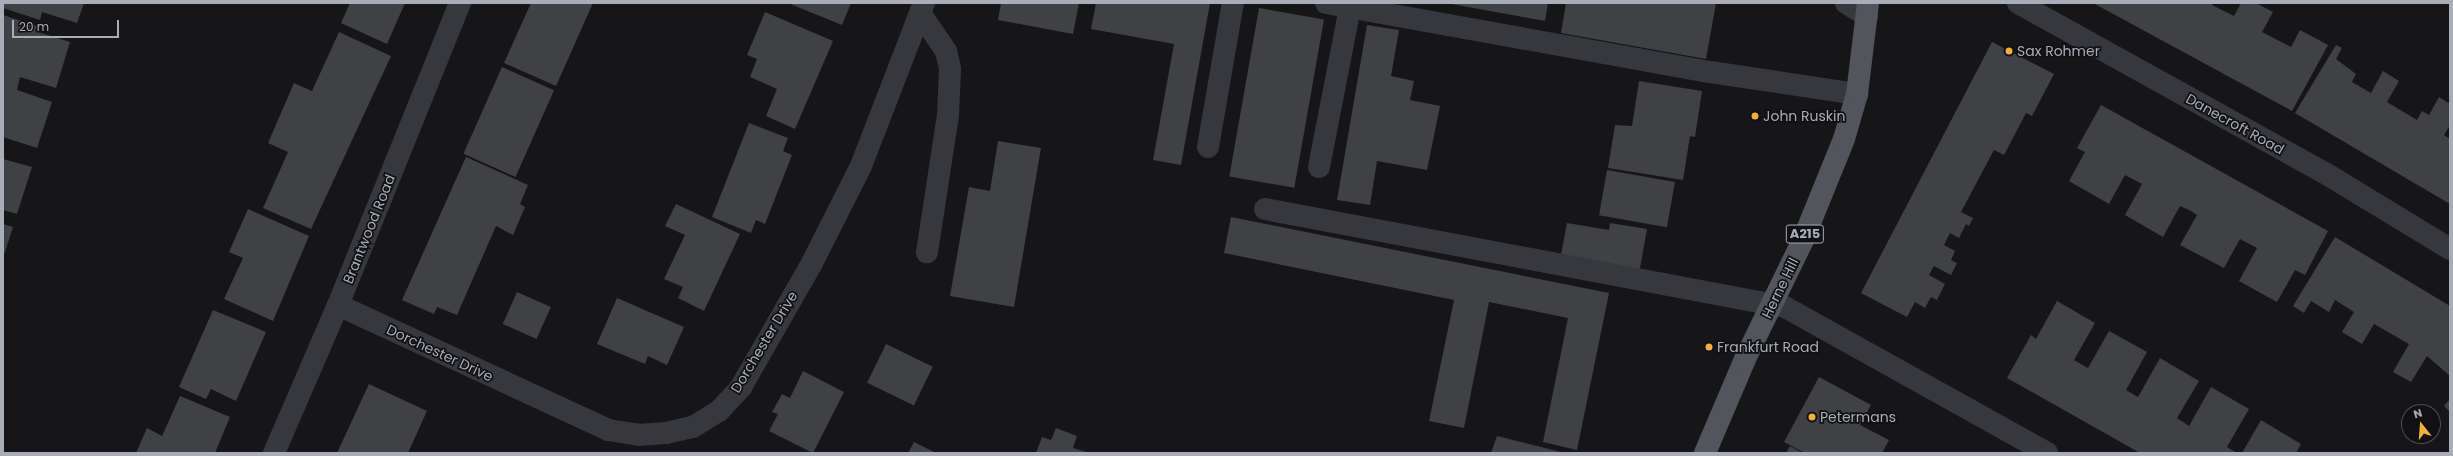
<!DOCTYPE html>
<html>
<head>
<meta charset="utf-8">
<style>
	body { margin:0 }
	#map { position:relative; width:2453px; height:456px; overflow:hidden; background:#161618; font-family:Poppins,sans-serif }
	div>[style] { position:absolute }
	.building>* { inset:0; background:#404145; transform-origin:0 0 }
	.minor>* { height:22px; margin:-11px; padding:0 11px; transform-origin:11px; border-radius:11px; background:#37383d }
	.major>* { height:22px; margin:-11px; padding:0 11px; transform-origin:11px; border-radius:11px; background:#53555c }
	.dots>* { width:11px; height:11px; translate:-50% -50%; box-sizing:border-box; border:2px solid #111113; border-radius:50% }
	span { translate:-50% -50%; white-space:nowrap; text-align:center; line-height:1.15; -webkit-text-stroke:3.5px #111113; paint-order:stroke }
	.shield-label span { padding:1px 3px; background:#111113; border:1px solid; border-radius:3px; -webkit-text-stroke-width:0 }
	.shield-label { font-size:13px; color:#a8adb8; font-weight:700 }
	.poi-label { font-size:14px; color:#a8adb8 }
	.left { translate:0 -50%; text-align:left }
	.street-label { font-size:14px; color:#a8adb8 }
	.frame { position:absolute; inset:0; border:4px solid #a8adb8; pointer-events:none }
	.north { position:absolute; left:2401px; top:404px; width:40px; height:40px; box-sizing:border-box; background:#111113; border:1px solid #4d4f55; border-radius:50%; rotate:343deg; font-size:11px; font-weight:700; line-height:16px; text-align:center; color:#a8adb8 }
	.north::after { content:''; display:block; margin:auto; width:14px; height:18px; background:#f2b134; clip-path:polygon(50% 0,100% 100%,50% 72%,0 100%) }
	.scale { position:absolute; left:12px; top:20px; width:107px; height:18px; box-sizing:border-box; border:2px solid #a8adb8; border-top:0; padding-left:5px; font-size:12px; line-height:14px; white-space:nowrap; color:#a8adb8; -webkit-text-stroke:3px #111113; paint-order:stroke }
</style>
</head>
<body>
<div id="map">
	<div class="building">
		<i style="clip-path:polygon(3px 3px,84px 3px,77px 23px,42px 12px,40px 20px,3px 8px)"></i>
		<i style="clip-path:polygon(350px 3px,405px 3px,387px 44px,341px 23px)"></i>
		<i style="clip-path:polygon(531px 3px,593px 3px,556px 86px,504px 63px)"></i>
		<i style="clip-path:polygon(788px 3px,851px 3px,842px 25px)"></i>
		<i style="clip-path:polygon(1001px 3px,1079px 3px,1073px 34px,998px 20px)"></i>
		<i style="clip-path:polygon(1096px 3px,1210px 3px,1181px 165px,1153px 160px,1174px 44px,1091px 29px)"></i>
		<i style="clip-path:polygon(1446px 3px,1548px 3px,1545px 21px)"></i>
		<i style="clip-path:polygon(1566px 3px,1716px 3px,1706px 59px,1561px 33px)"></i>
		<i style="clip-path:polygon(2093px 3px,2213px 3px,2212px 5px,2234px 16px,2241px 3px,2256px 3px,2273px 12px,2262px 32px,2291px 47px,2300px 30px,2328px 45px,2292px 111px)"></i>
		<i style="left:1259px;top:8px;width:66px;height:171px;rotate:10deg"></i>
		<i style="clip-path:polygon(765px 12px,833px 41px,795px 129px,766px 116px,777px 89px,750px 77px,757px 59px,747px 55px)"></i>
		<i style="clip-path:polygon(3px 15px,37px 26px,35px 31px,70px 42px,56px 88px,20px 77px,18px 85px,17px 90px,52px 102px,37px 148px,3px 137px)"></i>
		<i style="clip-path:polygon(1367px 25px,1399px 30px,1391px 76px,1414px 81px,1410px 100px,1440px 106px,1427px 170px,1377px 161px,1370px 205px,1337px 200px)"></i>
		<i style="clip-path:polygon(339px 32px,391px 56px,311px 229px,263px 208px,288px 152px,268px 143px,294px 83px,312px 91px)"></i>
		<i style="clip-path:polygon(1992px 42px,2054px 74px,2032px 116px,2026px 113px,2004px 155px,1994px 150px,1961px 212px,1973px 218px,1969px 226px,1966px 224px,1959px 238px,1950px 233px,1944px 245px,1955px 251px,1951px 260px,1957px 263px,1951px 275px,1934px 266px,1929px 275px,1945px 284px,1937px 300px,1931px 297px,1925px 308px,1915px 302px,1907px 317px,1861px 293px)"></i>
		<i style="clip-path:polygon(2336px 45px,2342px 48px,2336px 59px,2356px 74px,2352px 82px,2371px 93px,2383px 71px,2399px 81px,2387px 102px,2417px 120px,2422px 111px,2429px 115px,2439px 97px,2450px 104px,2450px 125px,2444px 135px,2450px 139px,2450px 204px,2295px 113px)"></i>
		<i style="left:502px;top:67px;width:57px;height:95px;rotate:24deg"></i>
		<i style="clip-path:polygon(1639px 81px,1702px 91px,1695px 137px,1690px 136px,1683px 180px,1608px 168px,1615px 125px,1632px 126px)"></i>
		<i style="clip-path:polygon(2101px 105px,2328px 231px,2305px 275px,2295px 270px,2277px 302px,2239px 281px,2257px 248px,2240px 239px,2224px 268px,2180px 245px,2197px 215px,2191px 211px,2180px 206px,2163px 237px,2125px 215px,2142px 184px,2125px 175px,2109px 204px,2069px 181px,2085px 152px,2077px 148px)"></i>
		<i style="clip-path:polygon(749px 123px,788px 138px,783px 151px,792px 155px,765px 224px,756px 220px,751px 233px,712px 217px)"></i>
		<i style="clip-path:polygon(998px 141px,1041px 148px,1014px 307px,950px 296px,969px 187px,990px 191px)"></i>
		<i style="clip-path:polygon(466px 157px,528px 185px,520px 204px,525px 207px,513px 235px,496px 226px,457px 315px,437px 307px,434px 314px,402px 300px)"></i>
		<i style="clip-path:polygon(3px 159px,32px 167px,17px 214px,3px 210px)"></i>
		<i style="left:1607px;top:170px;width:69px;height:46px;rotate:10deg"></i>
		<i style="clip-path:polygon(676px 204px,740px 234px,704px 311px,678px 298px,683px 287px,664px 279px,685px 235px,665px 226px)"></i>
		<i style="clip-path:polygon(248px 209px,309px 236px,273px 321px,224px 299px,243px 258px,229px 252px)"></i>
		<i style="clip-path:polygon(1231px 217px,1609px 293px,1577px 450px,1543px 442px,1568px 318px,1489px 302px,1464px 428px,1429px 421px,1454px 300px,1224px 253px)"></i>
		<i style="clip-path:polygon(1567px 223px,1609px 230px,1610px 223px,1647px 229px,1639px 274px,1560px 260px)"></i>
		<i style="clip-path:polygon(3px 224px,13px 227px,3px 258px)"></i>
		<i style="clip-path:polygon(2335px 237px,2450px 306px,2450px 376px,2427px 356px,2411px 382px,2393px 372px,2409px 344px,2374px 324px,2362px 344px,2342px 332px,2354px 312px,2335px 300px,2329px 312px,2311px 301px,2304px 313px,2293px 306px)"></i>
		<i style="left:517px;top:292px;width:37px;height:35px;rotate:24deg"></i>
		<i style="clip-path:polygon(617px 298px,684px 327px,667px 365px,648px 356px,645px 364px,597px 344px)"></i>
		<i style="clip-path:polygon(2057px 301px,2095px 323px,2074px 360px,2088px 368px,2109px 331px,2147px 352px,2126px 390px,2133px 394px,2138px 397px,2160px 358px,2199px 381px,2177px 418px,2189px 426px,2211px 387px,2249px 409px,2227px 447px,2237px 453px,2140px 453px,2007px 378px,2031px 335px,2036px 339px)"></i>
		<i style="clip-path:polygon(213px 310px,266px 332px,236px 401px,211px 389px,206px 399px,179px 387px)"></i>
		<i style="left:886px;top:344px;width:52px;height:43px;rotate:26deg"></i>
		<i style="clip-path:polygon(803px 371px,844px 392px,813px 453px,769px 431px,778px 414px,772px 412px,782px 394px,790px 398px)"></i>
		<i style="clip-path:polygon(1819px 377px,1871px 405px,1860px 425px,1889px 440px,1882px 453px,1805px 453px,1784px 442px)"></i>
		<i style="clip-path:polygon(369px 384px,427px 411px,408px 453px,337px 453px)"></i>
		<i style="clip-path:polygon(180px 396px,230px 417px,215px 453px,136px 453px,147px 428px,162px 436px)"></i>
		<i style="clip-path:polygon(2450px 399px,2450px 412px,2444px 406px)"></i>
		<i style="clip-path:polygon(2261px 420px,2301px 444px,2296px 453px,2242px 453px)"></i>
		<i style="clip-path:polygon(1056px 428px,1077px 436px,1073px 448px,1090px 453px,1036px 453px,1042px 437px,1051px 440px)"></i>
		<i style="clip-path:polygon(1497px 436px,1561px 452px,1491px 453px)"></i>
		<i style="clip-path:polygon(914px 442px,936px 453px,908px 453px)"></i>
		<i style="clip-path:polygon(1790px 446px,1803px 453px,1786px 453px)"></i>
	</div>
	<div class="minor">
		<i style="left:1326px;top:3px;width:390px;rotate:10.2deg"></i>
		<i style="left:1710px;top:72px;width:149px;rotate:8.5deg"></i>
		<i style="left:1846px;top:3px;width:25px;rotate:32deg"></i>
		<i style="left:2018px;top:3px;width:351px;rotate:29deg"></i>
		<i style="left:2325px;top:173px;width:146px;rotate:31.3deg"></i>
		<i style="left:920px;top:13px;width:46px;rotate:55.6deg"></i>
		<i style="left:946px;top:51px;width:18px;rotate:77deg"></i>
		<i style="left:950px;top:69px;width:46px;rotate:92.5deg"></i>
		<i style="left:948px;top:115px;width:139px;rotate:98.7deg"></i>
		<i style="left:1208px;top:147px;width:146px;rotate:-80.2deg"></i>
		<i style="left:1319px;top:167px;width:163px;rotate:-79deg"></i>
		<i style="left:1265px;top:209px;width:529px;rotate:10.67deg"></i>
		<i style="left:1785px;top:307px;width:300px;rotate:29.1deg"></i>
		<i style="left:338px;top:305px;width:298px;rotate:24.8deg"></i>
		<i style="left:608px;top:430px;width:30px;rotate:9deg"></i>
		<i style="left:638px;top:435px;width:28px;rotate:-4deg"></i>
		<i style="left:666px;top:433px;width:28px;rotate:-13deg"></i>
		<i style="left:693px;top:427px;width:31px;rotate:-32deg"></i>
		<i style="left:719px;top:411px;width:33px;rotate:-47deg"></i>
		<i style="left:741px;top:387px;width:143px;rotate:-60.2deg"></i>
		<i style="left:812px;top:263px;width:109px;rotate:-63.2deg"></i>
		<i style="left:861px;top:166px;width:175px;rotate:-68.9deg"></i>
		<i style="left:274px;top:453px;width:161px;rotate:-66.6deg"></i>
		<i style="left:338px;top:305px;width:326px;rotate:-68deg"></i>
	</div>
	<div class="major">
		<i style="left:1705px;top:453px;width:102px;rotate:-66.9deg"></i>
		<i style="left:1745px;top:359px;width:132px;rotate:-64deg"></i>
		<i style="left:1803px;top:240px;width:109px;rotate:-67.9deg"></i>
		<i style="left:1844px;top:139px;width:47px;rotate:-73.9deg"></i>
		<i style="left:1857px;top:94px;width:92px;rotate:-83.1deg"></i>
	</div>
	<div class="dots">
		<i style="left:2009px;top:51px;background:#f2b134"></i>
		<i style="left:1755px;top:116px;background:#f2b134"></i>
		<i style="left:1709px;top:347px;background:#f2b134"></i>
		<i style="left:1812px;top:417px;background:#f2b134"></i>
	</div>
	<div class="shield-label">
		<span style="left:1805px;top:234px">A215</span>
	</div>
	<div class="poi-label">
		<span class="left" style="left:2017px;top:51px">Sax Rohmer</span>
		<span class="left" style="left:1763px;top:116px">John Ruskin</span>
		<span class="left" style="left:1717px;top:347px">Frankfurt Road</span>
		<span class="left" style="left:1820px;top:417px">Petermans</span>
	</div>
	<div class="street-label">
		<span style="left:2235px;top:124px;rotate:29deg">Danecroft Road</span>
		<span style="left:369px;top:229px;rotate:-68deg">Brantwood Road</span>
		<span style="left:1780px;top:288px;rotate:-64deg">Herne Hill</span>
		<span style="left:764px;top:342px;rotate:-59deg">Dorchester Drive</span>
		<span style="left:440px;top:353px;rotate:25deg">Dorchester Drive</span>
	</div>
	<div class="frame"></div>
	<div class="north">N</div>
	<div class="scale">20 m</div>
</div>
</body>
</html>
